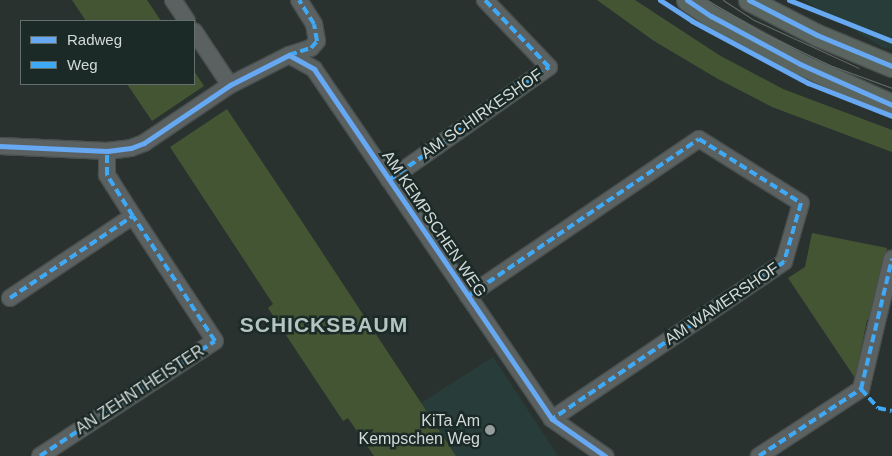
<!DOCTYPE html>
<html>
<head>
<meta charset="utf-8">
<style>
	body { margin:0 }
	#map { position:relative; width:892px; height:456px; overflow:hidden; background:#2a3230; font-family:Helvetica,sans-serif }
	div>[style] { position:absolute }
	.built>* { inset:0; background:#283d39 }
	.green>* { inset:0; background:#435533 }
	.roads { filter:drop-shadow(1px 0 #484f4e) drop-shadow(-1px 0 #484f4e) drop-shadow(0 1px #484f4e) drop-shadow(0 -1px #484f4e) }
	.minor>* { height:16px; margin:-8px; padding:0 8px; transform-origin:8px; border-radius:8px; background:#5a6160 }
	.major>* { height:21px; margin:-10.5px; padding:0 10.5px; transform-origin:10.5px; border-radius:10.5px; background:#5a6560 }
	.tram>* { height:1px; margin:-0.5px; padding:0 0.5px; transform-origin:0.5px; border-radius:0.5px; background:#666c6b }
	.quiet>* { height:4px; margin-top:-2px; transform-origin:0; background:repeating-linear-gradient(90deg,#3fa9f5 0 8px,transparent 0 12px) }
	.cycleway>* { height:5px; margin:-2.5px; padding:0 2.5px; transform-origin:2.5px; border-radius:2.5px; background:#66a8f1 }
	.dots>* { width:14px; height:14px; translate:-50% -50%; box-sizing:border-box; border:2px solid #1c2a27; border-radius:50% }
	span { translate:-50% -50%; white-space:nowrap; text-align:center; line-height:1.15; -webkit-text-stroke:5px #1c2a27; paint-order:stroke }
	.street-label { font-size:16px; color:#d1dad8 }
	.poi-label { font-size:16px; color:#d1dad8 }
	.right { translate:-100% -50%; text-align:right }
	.district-label { font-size:21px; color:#b3c5c1; font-weight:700; letter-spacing:1px }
	.legend { position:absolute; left:20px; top:20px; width:175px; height:65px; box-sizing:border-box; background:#1c2a27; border:1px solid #64706e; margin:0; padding:6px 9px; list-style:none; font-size:15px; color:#d1dad8 }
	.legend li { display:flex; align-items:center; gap:10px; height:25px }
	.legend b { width:25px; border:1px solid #64706e }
</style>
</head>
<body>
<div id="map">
	<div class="built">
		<i style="clip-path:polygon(804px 0,892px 0,892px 49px,882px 47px)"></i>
		<i style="clip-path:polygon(493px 357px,558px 456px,456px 456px,421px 403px)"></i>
	</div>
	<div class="green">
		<i style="clip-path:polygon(72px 0,147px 0,161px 21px,86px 21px)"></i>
		<i style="clip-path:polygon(597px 0,635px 0,719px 55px,783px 89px,892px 130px,892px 152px,772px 107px,718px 79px,654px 41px)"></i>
		<i style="clip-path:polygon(194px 71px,204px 86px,152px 121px,127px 84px,194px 84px)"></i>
		<i style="clip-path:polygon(227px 109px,301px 220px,456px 456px,374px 456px,348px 418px,343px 421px,268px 308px,273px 304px,170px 147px)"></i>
		<i style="clip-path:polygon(812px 233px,887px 248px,871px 321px,867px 320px,858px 364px,862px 365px,857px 381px,788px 278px,805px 267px)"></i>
	</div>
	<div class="roads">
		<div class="minor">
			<i style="left:173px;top:0;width:25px;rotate:56deg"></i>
			<i style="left:194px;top:31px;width:65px;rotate:56.3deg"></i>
			<i style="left:289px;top:55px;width:23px;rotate:-18deg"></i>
			<i style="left:311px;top:48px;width:9px;rotate:-49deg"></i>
			<i style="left:317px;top:41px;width:17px;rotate:-100deg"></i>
			<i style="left:314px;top:24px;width:28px;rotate:-122deg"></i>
			<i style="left:0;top:146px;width:107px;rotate:2.7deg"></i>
			<i style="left:107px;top:151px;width:24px;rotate:-7deg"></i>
			<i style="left:131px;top:148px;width:14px;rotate:-21deg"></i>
			<i style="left:144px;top:143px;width:104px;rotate:-34deg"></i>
			<i style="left:230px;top:85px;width:66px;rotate:-27deg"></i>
			<i style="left:289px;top:55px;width:29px;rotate:29deg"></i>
			<i style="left:314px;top:69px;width:423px;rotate:55.8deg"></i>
			<i style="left:552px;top:419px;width:65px;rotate:34.9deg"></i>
			<i style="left:389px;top:180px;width:196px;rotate:-35.2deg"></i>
			<i style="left:549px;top:67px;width:93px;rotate:-133.7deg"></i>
			<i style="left:468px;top:296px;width:279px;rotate:-34.2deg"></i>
			<i style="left:699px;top:139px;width:120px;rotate:32.1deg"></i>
			<i style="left:801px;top:203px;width:61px;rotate:106.1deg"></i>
			<i style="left:784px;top:262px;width:280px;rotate:145.9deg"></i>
			<i style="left:10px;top:298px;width:148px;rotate:-33.7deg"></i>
			<i style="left:133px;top:216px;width:49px;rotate:-122.4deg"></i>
			<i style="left:107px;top:175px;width:24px;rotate:-90deg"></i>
			<i style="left:40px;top:456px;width:209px;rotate:-33.3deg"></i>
			<i style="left:215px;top:341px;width:149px;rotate:-123.3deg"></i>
			<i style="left:759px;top:456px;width:122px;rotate:-33.3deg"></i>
			<i style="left:861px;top:389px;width:134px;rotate:-76.6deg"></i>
		</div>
		<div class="major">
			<i style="left:687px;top:0;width:29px;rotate:34deg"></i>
			<i style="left:711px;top:16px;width:101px;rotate:28.3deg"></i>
			<i style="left:800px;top:64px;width:101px;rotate:24deg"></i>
			<i style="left:749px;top:0;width:76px;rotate:27.2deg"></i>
			<i style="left:817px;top:35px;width:81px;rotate:22.5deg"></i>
		</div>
	</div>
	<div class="tram">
		<i style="left:707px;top:0;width:65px;rotate:30.5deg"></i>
		<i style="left:763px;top:33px;width:76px;rotate:25.6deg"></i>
		<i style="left:832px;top:66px;width:64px;rotate:20.1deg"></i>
		<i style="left:723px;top:0;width:37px;rotate:33deg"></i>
		<i style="left:754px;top:20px;width:115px;rotate:24.6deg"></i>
	</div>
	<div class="quiet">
		<i style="left:289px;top:55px;width:23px;rotate:-18deg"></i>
		<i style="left:311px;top:48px;width:9px;rotate:-49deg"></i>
		<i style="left:317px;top:41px;width:17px;rotate:-100deg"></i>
		<i style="left:314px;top:24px;width:28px;rotate:-122deg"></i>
		<i style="left:389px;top:180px;width:196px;rotate:-35.2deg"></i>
		<i style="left:549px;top:67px;width:93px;rotate:-133.7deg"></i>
		<i style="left:468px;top:296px;width:279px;rotate:-34.2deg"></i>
		<i style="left:699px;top:139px;width:120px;rotate:32.1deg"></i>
		<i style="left:801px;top:203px;width:61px;rotate:106.1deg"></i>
		<i style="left:784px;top:262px;width:280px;rotate:145.9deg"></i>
		<i style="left:10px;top:298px;width:148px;rotate:-33.7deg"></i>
		<i style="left:133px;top:216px;width:49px;rotate:-122.4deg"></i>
		<i style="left:107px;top:175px;width:24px;rotate:-90deg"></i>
		<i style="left:861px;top:389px;width:25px;rotate:48deg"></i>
		<i style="left:878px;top:408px;width:14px;rotate:12deg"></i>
		<i style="left:40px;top:456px;width:209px;rotate:-33.3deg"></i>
		<i style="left:215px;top:341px;width:149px;rotate:-123.3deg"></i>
		<i style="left:759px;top:456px;width:122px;rotate:-33.3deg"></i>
		<i style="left:861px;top:389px;width:134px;rotate:-76.6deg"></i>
	</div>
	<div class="cycleway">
		<i style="left:660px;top:0;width:38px;rotate:33deg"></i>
		<i style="left:692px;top:21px;width:132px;rotate:28.1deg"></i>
		<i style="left:808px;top:83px;width:90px;rotate:21.4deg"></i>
		<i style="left:687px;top:0;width:29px;rotate:34deg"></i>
		<i style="left:711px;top:16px;width:101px;rotate:28.3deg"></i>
		<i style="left:800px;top:64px;width:101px;rotate:24deg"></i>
		<i style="left:749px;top:0;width:76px;rotate:27.2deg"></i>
		<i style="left:817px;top:35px;width:81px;rotate:22.5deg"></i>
		<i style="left:789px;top:0;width:111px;rotate:21.7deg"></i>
		<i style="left:0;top:146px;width:107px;rotate:2.7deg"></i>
		<i style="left:107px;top:151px;width:24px;rotate:-7deg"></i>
		<i style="left:131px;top:148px;width:14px;rotate:-21deg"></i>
		<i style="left:144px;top:143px;width:104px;rotate:-34deg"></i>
		<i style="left:230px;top:85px;width:66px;rotate:-27deg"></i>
		<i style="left:289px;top:55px;width:29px;rotate:29deg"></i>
		<i style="left:314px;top:69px;width:423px;rotate:55.8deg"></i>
		<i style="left:552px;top:419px;width:65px;rotate:34.9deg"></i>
	</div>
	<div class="dots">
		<i style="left:490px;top:430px;background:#979f9d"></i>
	</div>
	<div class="street-label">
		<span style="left:482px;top:114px;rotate:-35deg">AM SCHIRKESHOF</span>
		<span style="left:434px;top:224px;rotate:56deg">AM KEMPSCHEN WEG</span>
		<span style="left:722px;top:304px;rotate:-34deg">AM WAMERSHOF</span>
		<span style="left:140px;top:390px;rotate:-33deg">AN ZEHNTHEISTER</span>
	</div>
	<div class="poi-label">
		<span class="right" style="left:480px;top:430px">KiTa Am<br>Kempschen Weg</span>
	</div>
	<div class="district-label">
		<span style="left:324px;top:325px">SCHICKSBAUM</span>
	</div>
	<ul class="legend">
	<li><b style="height:6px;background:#66a8f1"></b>Radweg</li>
	<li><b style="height:6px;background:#3fa9f5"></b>Weg</li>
	</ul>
</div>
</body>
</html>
